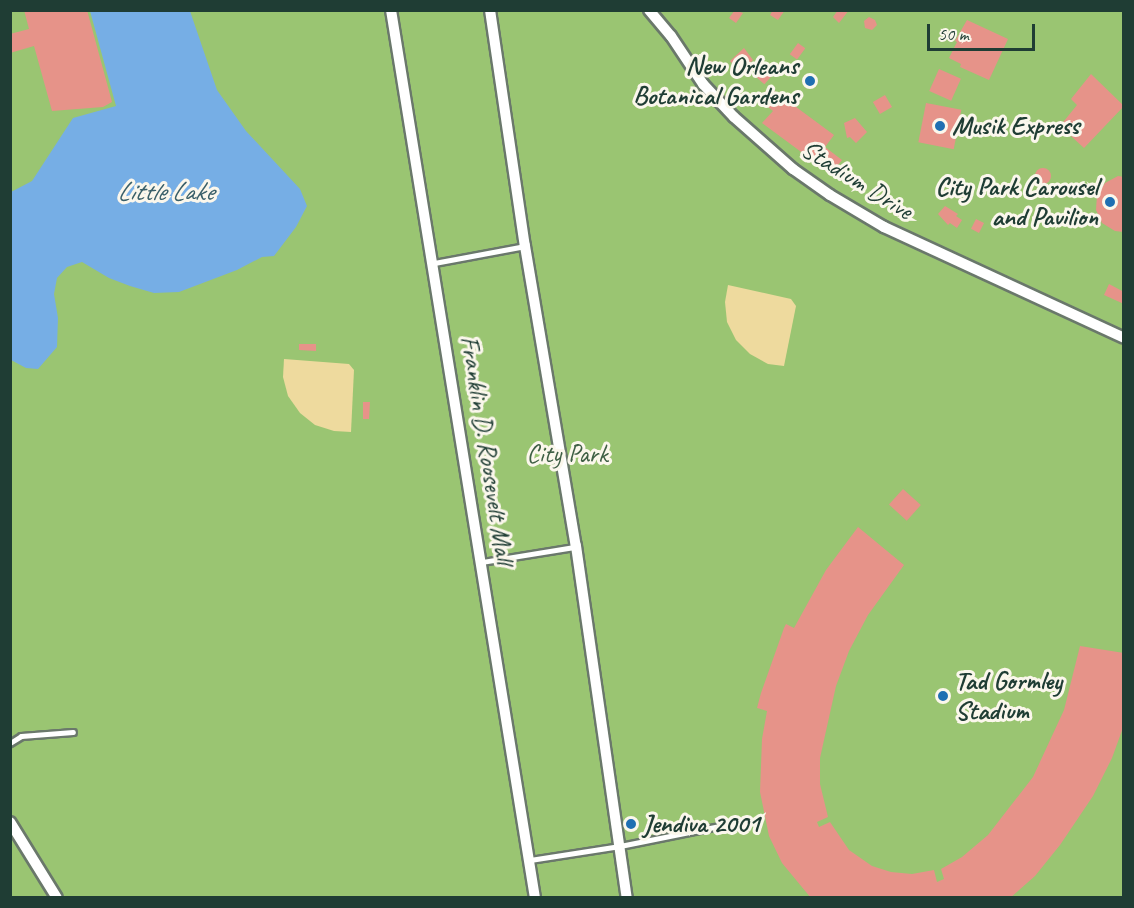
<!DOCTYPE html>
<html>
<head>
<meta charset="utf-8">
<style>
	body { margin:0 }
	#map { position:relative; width:1134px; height:908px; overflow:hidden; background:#f5e7d0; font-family:Caveat,sans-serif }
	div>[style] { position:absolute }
	.green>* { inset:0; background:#9ac572; transform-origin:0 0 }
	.sand>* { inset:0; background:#eeda9e }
	.water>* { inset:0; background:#76aee5 }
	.building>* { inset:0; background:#e69389; transform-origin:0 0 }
	.round { border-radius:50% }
	.roads { filter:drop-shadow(2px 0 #6a786b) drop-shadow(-2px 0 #6a786b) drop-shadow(0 2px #6a786b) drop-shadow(0 -2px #6a786b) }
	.service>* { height:5px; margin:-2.5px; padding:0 2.5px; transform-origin:2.5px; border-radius:2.5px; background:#fff }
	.minor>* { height:10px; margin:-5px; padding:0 5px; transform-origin:5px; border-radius:5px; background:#fff }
	.dots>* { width:16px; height:16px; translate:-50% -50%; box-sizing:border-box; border:3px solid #fbf7ec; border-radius:50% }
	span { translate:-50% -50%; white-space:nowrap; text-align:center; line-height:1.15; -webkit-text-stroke:6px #fbf7ec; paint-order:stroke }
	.poi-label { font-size:26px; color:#1f3d34; font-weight:700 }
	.right { translate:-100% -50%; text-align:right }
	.left { translate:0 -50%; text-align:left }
	.street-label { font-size:26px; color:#1f3d34 }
	.park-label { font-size:26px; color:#3e5f44 }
	.water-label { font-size:27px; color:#395f69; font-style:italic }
	.frame { position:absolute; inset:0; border:12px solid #1f3d34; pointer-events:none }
	.scale { position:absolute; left:927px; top:24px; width:108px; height:27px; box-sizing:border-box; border:3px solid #1f3d34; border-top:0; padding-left:8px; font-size:18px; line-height:21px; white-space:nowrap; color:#1f3d34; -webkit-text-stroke:4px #fbf7ec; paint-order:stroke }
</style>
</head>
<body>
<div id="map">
	<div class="green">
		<i style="left:10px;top:11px;width:1113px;height:886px"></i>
	</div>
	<div class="sand">
		<i style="clip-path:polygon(728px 285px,791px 299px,796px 306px,784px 366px,768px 364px,750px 354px,736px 340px,727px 322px,725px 302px)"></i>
		<i style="clip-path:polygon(284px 359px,349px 364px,354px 370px,351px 432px,334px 431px,315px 425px,300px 413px,288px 396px,283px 377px)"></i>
	</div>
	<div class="water">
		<i style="clip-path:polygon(90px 11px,190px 11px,217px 90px,246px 131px,300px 189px,307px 206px,296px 227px,274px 256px,262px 257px,237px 270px,179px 292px,154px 293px,130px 286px,109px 278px,82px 262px,67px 267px,57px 278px,54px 294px,58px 318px,57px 347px,38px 369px,26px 368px,11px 360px,11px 192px,32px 181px,73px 118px,116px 106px)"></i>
	</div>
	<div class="building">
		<i style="clip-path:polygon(24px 10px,87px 10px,112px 102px,103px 107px,52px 111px,34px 46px,10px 53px,10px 34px,29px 29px)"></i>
		<i style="clip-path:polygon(735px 10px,743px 13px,736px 23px,729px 18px)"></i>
		<i style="clip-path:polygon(773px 10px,785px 10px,778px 20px,770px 15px)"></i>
		<i style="clip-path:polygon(838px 10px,849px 10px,839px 23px,833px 17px)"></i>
		<i style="clip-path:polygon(869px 17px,875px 20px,877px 25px,872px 30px,865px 28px,864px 21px)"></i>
		<i style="clip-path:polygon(967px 20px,1008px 39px,989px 80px,960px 67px,961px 64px,949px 58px,957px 42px,955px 41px)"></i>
		<i style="left:798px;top:43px;width:9px;height:14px;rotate:36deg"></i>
		<i style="clip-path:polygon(744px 48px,753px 60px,740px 73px,730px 61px)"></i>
		<i style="left:764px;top:68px;width:11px;height:12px;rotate:41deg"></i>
		<i style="left:939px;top:69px;width:24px;height:24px;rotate:24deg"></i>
		<i style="clip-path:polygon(1091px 74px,1124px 106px,1084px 148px,1060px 126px,1077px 105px,1071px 99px)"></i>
		<i style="clip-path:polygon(769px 87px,834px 135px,825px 147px,842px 160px,831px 174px,762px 123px,773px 111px,759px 100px)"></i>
		<i style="left:885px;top:95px;width:14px;height:14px;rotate:60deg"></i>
		<i style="left:926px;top:103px;width:36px;height:40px;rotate:11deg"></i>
		<i style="clip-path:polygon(855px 118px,867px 132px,856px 143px,850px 137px,847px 138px,844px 123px)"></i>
		<i class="round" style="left:1035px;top:168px;width:16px;height:16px"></i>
		<i style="clip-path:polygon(1118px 176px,1124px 177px,1124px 232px,1115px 231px,1102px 223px,1096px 210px,1097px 195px,1105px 183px)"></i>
		<i style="clip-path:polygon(945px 206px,958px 214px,956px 216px,962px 220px,957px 228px,950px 223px,948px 225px,938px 214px)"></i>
		<i style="left:976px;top:219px;width:9px;height:11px;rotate:27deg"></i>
		<i style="clip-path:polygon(1109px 284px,1124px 292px,1124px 304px,1104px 295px)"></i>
		<i style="clip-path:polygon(299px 344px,316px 344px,316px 351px,299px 350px)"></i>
		<i style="clip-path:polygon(363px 402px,370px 402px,369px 419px,363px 419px)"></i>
		<i style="left:903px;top:489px;width:24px;height:21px;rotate:42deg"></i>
		<i style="clip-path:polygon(858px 527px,904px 565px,868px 615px,849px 651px,836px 686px,820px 758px,820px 784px,828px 817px,817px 822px,819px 827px,830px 822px,849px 850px,872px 866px,891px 872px,912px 874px,934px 870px,937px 882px,944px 879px,941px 869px,962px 857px,988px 835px,1033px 777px,1064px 710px,1080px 646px,1124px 653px,1124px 725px,1112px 758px,1093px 796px,1060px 845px,1035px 876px,1010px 898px,811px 898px,782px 863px,769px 836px,760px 792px,762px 739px,767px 711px,757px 708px,761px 693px,784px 628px,786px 624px,794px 628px,826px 570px)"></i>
	</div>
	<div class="roads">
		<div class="service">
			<i style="left:434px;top:263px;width:93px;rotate:-10.6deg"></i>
			<i style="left:482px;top:562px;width:94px;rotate:-9.2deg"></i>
			<i style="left:10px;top:743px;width:13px;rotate:-32deg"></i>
			<i style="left:21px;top:736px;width:52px;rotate:-4.4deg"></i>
			<i style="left:530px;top:860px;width:91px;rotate:-8.8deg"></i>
			<i style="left:620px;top:846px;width:121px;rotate:-11.4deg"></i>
		</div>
		<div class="minor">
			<i style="left:391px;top:10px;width:900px;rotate:80.79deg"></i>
			<i style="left:490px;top:10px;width:239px;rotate:81.6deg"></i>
			<i style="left:525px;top:246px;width:304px;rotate:80.4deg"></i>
			<i style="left:576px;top:546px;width:356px;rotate:81.8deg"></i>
			<i style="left:649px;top:10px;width:34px;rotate:50deg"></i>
			<i style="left:671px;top:36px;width:58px;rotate:56.3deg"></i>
			<i style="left:703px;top:84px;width:45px;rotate:46.8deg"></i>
			<i style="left:734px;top:117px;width:79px;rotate:41.4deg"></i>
			<i style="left:793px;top:169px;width:45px;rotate:35.1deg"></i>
			<i style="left:830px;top:195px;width:63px;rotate:30.7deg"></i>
			<i style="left:884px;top:227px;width:264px;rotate:24.8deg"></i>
			<i style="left:10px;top:822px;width:89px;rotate:58.3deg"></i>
		</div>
	</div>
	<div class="dots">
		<i style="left:810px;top:81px;background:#1f6fb2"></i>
		<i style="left:940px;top:126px;background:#1f6fb2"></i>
		<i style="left:1110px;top:202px;background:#1f6fb2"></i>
		<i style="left:943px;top:696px;background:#1f6fb2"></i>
		<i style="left:631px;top:824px;background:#1f6fb2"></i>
	</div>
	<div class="poi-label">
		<span class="right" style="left:798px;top:81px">New Orleans<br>Botanical Gardens</span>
		<span class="left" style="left:952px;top:126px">Musik Express</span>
		<span class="right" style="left:1098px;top:202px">City Park Carousel<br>and Pavilion</span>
		<span class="left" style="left:955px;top:696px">Tad Gormley<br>Stadium</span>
		<span class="left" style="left:643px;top:824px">Jendiva 2001</span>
	</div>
	<div class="street-label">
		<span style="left:857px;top:180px;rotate:32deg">Stadium Drive</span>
		<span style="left:487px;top:450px;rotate:81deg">Franklin D. Roosevelt Mall</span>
	</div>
	<div class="park-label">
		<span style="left:567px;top:454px">City Park</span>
	</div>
	<div class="water-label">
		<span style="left:165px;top:192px">Little Lake</span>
	</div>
	<div class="frame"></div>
	<div class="scale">50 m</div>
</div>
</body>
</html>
